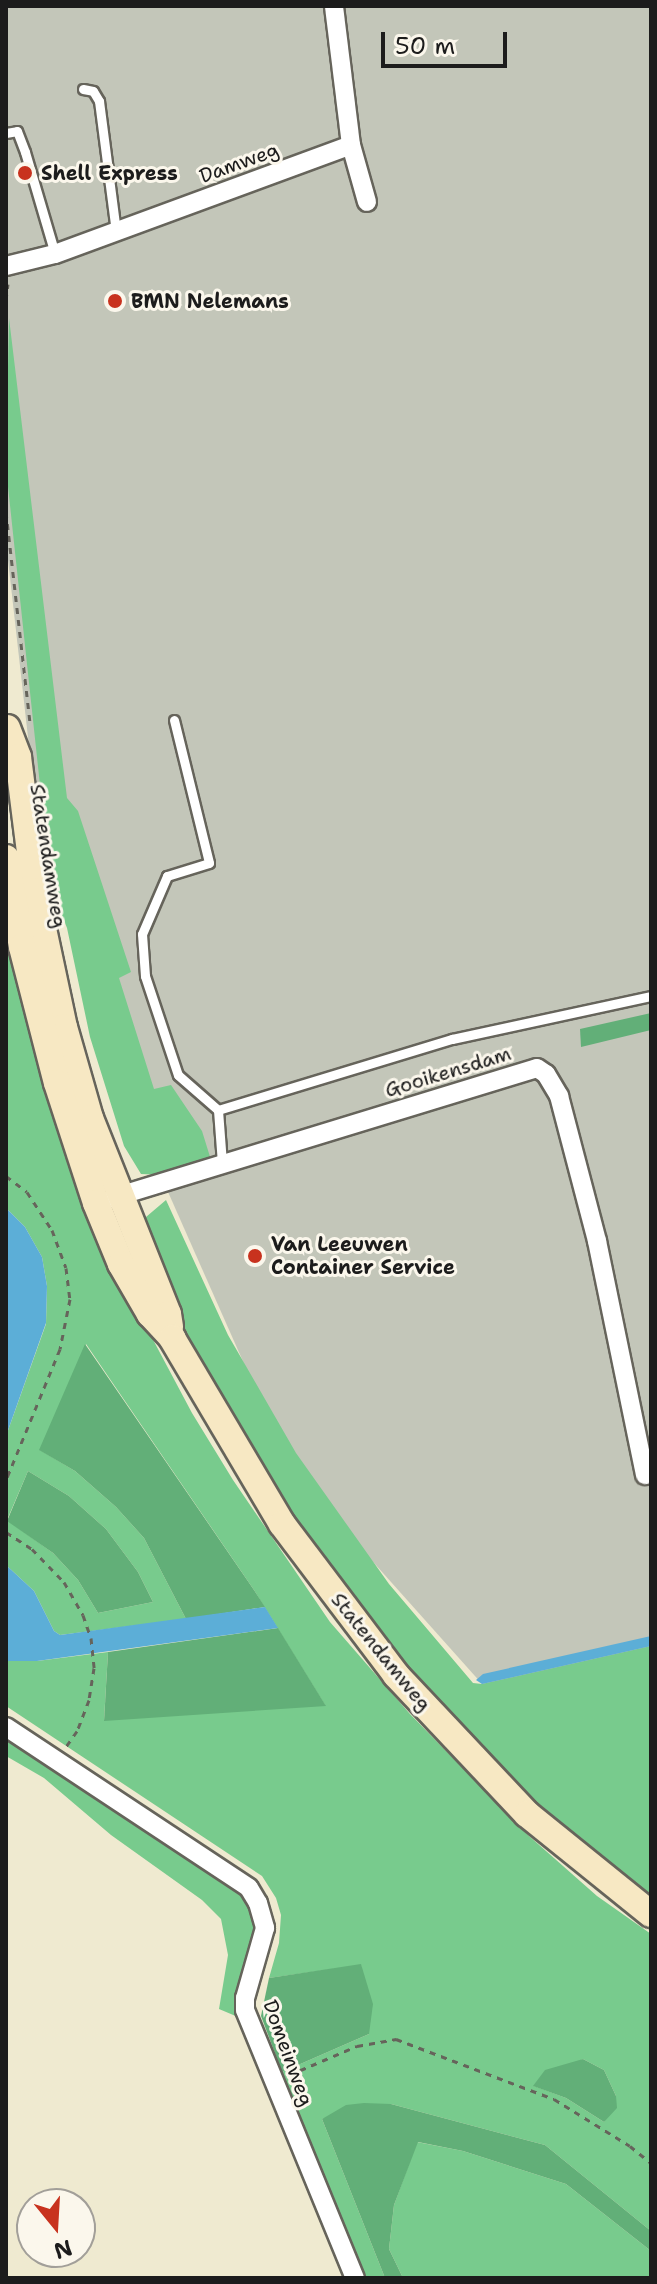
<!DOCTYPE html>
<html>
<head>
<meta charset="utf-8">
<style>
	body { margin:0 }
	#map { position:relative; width:657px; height:2284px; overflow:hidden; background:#efead0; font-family:"Shantell Sans",sans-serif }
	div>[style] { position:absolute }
	.industrial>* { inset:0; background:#c3c6b9 }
	.green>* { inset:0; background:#78cb8d }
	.forest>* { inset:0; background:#62af78 }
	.water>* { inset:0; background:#5caed7 }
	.path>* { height:3px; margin-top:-1.5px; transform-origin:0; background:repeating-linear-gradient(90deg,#66645b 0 6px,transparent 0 12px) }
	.roads { filter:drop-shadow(2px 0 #66645b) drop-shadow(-2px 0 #66645b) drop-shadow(0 2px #66645b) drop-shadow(0 -2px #66645b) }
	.lane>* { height:9px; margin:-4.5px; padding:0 4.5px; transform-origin:4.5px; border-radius:4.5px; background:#fff }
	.street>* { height:18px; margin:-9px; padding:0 9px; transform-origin:9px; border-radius:9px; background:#fff }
	.secondary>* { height:26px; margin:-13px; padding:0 13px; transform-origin:13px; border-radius:13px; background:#f7e8c3 }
	.dots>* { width:22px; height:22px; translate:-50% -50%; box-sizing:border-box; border:4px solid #fbf7ec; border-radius:50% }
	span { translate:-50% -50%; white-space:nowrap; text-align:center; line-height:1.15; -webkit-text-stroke:6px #fbf7ec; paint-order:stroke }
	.street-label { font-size:20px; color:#1c1c1c }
	.poi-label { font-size:20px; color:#1c1c1c; font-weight:700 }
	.left { translate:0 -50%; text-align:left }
	.frame { position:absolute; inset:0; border:8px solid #1c1c1c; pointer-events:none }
	.north { position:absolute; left:16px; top:2188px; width:80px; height:80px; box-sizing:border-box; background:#fbf7ec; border:2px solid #a29f99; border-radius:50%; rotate:162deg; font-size:22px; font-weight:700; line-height:32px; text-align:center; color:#1c1c1c }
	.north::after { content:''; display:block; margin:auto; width:28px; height:36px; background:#c8321e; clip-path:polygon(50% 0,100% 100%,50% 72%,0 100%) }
	.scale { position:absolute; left:381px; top:32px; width:126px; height:36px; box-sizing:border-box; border:4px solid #1c1c1c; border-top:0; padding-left:10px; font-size:24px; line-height:28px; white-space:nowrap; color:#1c1c1c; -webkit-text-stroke:6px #fbf7ec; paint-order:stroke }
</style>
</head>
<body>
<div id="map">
	<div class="industrial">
		<i style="clip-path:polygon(6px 6px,651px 6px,651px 1873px,291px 1470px,157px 1167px,37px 817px,6px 542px)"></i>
	</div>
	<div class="green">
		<i style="clip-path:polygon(9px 318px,67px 798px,78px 811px,131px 972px,119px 978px,154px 1089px,171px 1085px,202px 1131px,211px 1160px,164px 1175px,141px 1174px,124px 1146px,90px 1037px,67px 928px,51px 888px,6px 468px)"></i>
		<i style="clip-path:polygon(evenodd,6px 913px,117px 1272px,192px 1413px,233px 1480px,330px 1622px,410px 1714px,529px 1836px,597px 1896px,651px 1934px,651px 2231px,545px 2145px,391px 2104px,322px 2119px,385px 2278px,361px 2278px,282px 2072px,369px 2034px,361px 1965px,269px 1978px,279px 1943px,281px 1915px,276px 1898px,262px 1876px,6px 1706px,6px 1661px,37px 1661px,108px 1652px,104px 1720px,325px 1705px,254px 1590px,86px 1344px,40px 1450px,75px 1471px,116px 1507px,144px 1538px,186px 1619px,60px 1635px,54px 1631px,34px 1591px,6px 1565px,6px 1436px,46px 1324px,47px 1286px,42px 1257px,25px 1227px,6px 1208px,6px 913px,28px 1471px,69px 1496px,106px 1529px,138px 1572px,153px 1602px,98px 1613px,78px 1580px,53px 1553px,7px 1520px,28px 1471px,6px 913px,583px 2059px,604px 2070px,616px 2096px,604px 2122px,566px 2098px,534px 2086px,583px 2059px)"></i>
		<i style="clip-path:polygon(166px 1200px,228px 1335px,296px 1453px,389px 1584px,473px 1683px,482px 1684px,651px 1646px,651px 1903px,575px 1842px,481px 1755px,334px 1586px,183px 1341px,145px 1226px,146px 1217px)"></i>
		<i style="clip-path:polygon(6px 1734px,240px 1889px,253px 1905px,258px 1933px,237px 2002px,238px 2017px,219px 2009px,228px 1955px,221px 1919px,202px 1900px,111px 1835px,44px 1778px,6px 1756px)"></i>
		<i style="clip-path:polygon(417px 2142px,463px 2151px,566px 2184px,651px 2251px,651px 2278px,403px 2278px,389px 2249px,394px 2205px)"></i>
	</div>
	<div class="forest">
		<i style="clip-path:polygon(651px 1013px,651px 1030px,581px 1047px,580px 1029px)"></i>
		<i style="clip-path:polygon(85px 1344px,254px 1590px,265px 1607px,186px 1619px,144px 1538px,116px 1507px,75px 1471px,39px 1450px)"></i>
		<i style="clip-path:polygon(28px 1471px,69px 1496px,106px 1529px,138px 1572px,153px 1602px,98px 1613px,78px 1580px,53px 1553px,7px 1521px)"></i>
		<i style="clip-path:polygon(278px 1628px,326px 1706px,104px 1721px,108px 1652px)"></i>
		<i style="clip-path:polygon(361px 1964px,373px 2004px,369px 2034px,282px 2072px,261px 2016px,269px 1978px)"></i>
		<i style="clip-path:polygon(583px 2059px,604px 2070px,616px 2096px,617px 2108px,604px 2122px,566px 2098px,533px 2086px,545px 2070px)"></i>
		<i style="clip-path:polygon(364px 2103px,391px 2104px,545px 2145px,651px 2231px,651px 2251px,566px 2184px,463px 2151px,418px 2142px,394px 2205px,389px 2249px,403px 2278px,385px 2278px,322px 2119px,346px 2105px)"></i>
	</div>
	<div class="water">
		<i style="clip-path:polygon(6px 1208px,25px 1227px,42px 1257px,47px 1286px,46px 1323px,6px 1436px)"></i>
		<i style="clip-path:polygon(6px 1565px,34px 1591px,54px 1631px,60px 1635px,265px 1607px,278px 1628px,37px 1661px,7px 1661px)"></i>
		<i style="clip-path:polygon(651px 1636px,651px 1646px,482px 1684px,476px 1680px,483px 1674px)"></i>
	</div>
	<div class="path">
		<i style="left:6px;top:300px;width:16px;rotate:-83deg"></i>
		<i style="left:6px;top:512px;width:213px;rotate:83.5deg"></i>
		<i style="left:6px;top:1176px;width:26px;rotate:37deg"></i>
		<i style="left:27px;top:1192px;width:45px;rotate:56.7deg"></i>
		<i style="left:52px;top:1230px;width:40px;rotate:69.8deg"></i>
		<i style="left:66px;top:1268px;width:31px;rotate:83deg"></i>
		<i style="left:70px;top:1299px;width:51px;rotate:101.3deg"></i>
		<i style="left:60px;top:1349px;width:142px;rotate:112.4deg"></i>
		<i style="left:6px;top:1532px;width:31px;rotate:33deg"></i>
		<i style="left:32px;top:1549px;width:46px;rotate:45.9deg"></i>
		<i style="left:64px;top:1582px;width:38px;rotate:60deg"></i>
		<i style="left:83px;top:1615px;width:24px;rotate:71deg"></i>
		<i style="left:91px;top:1638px;width:30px;rotate:84deg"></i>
		<i style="left:94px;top:1668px;width:32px;rotate:99deg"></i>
		<i style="left:89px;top:1700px;width:33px;rotate:111deg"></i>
		<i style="left:77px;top:1731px;width:21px;rotate:125deg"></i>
		<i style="left:289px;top:2075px;width:74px;rotate:-23.1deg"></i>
		<i style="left:357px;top:2046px;width:40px;rotate:-10deg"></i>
		<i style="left:396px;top:2039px;width:169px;rotate:20.8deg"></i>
		<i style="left:554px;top:2099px;width:89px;rotate:31.7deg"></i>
		<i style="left:630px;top:2146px;width:27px;rotate:39deg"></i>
	</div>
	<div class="roads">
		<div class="lane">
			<i style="left:83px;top:89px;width:10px;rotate:11deg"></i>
			<i style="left:93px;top:91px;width:12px;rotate:59deg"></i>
			<i style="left:99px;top:101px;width:132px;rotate:82.6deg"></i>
			<i style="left:6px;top:133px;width:11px;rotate:-10deg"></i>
			<i style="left:17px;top:131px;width:22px;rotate:69deg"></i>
			<i style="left:25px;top:152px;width:106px;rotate:73.6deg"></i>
			<i style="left:174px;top:720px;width:147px;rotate:76.2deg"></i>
			<i style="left:209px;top:863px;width:44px;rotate:162.8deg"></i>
			<i style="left:167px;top:876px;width:63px;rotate:113.3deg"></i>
			<i style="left:142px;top:934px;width:42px;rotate:85.9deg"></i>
			<i style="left:145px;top:976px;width:104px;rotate:71.6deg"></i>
			<i style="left:178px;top:1075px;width:53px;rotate:41.2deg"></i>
			<i style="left:218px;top:1110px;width:53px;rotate:85.7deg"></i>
			<i style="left:218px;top:1110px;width:245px;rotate:-16.9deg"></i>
			<i style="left:452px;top:1039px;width:204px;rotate:-12.2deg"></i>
		</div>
		<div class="street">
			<i style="left:351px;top:145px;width:59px;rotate:74.3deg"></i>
			<i style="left:6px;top:266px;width:50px;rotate:-13.8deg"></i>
			<i style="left:55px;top:254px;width:315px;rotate:-20.2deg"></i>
			<i style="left:351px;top:145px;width:140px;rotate:-97deg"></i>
			<i style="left:112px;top:1198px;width:444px;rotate:-17deg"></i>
			<i style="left:537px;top:1068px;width:11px;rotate:34deg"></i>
			<i style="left:546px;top:1074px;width:26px;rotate:59deg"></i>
			<i style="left:559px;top:1096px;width:150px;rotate:75.3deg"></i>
			<i style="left:597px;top:1241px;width:239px;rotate:78.4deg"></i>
			<i style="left:6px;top:1727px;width:291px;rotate:33.5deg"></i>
			<i style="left:249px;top:1888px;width:17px;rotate:59deg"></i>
			<i style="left:258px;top:1903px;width:26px;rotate:74deg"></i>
			<i style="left:265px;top:1928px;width:73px;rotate:105.9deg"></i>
			<i style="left:245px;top:1998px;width:12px;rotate:90deg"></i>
			<i style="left:245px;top:2010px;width:290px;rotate:67.7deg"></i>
		</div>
		<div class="secondary">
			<i style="left:7px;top:728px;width:31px;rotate:69deg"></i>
			<i style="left:18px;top:757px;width:135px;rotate:82.8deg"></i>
			<i style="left:35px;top:891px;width:139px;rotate:78deg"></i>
			<i style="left:64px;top:1027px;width:95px;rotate:74.1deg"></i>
			<i style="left:90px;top:1118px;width:211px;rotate:68.3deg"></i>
			<i style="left:168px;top:1314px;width:13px;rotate:81deg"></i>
			<i style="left:6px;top:858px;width:90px;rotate:79.8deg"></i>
			<i style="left:22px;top:947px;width:140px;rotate:75.6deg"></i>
			<i style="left:57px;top:1083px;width:126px;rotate:72deg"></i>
			<i style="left:96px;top:1203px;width:66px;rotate:67.7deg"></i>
			<i style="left:121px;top:1264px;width:58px;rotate:59.9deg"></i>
			<i style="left:150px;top:1314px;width:33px;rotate:47deg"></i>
			<i style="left:172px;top:1338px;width:216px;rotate:59.4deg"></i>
			<i style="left:282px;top:1524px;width:189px;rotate:52.9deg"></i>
			<i style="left:396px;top:1675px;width:191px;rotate:46.7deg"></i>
			<i style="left:527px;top:1814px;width:159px;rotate:38.9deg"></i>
		</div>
	</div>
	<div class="dots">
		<i style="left:25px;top:173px;background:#c8321e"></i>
		<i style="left:115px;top:301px;background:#c8321e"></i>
		<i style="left:255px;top:1256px;background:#c8321e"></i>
	</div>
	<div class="street-label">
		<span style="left:239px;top:163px;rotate:-20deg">Damweg</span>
		<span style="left:48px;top:856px;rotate:81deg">Statendamweg</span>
		<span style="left:448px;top:1072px;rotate:-17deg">Gooikensdam</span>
		<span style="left:381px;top:1652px;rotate:51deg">Statendamweg</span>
		<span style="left:288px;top:2053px;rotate:70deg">Domeinweg</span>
	</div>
	<div class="poi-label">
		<span class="left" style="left:41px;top:173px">Shell Express</span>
		<span class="left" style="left:131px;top:301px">BMN Nelemans</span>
		<span class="left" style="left:271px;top:1256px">Van Leeuwen<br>Container Service</span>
	</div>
	<div class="frame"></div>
	<div class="north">N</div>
	<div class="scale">50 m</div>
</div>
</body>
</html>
